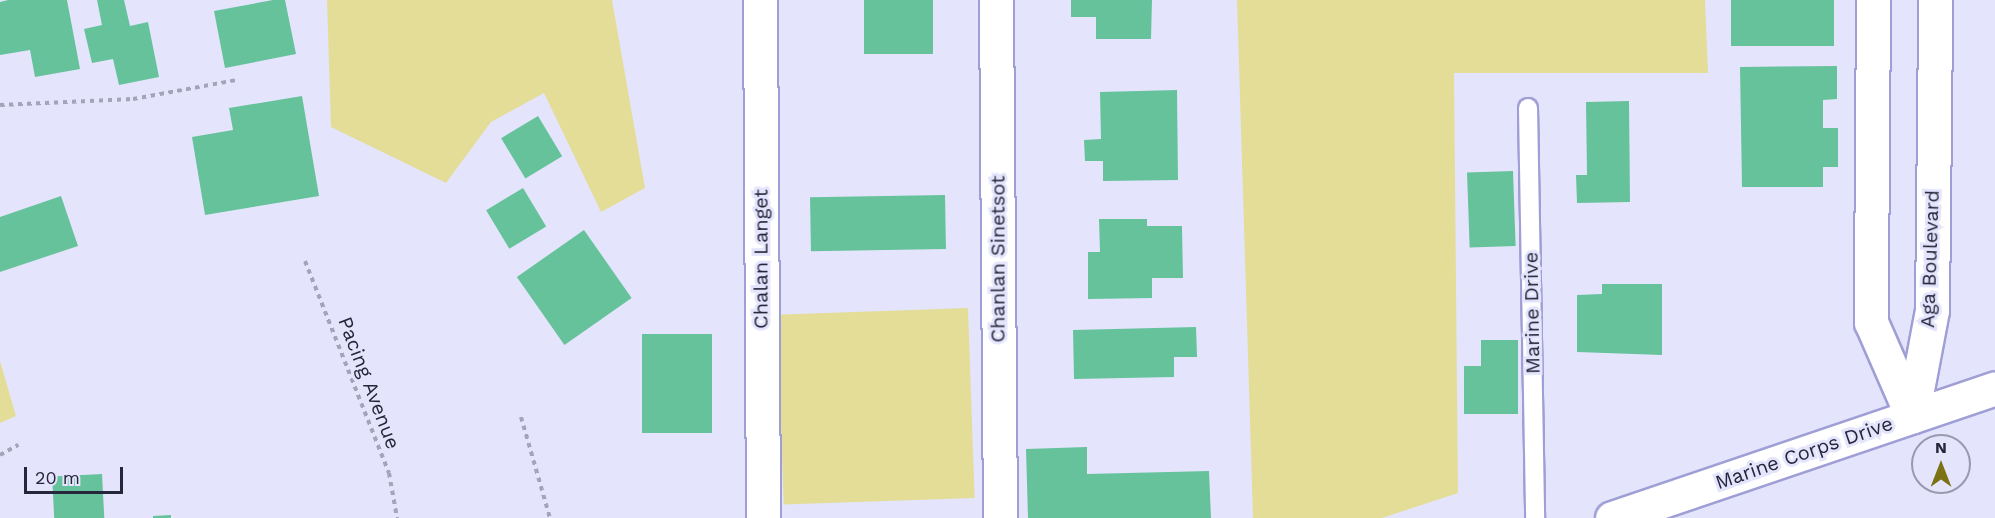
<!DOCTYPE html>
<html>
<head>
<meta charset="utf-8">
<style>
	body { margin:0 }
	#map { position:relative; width:1995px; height:518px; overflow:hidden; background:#e4e5fc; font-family:"Work Sans",sans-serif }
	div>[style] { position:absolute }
	.green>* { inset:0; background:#e3dd98; transform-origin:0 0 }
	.building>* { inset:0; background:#66c29b; transform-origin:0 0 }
	.path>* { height:4px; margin-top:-2px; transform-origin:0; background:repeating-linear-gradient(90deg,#a3a4ba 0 4.5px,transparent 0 9px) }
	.roads { filter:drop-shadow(2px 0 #9f9fd6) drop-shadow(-2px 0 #9f9fd6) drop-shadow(0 2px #9f9fd6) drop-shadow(0 -2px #9f9fd6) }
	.lane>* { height:18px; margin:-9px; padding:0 9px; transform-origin:9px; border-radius:9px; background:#fff }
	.street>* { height:33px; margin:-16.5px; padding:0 16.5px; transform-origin:16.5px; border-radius:16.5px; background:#fff }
	.primary>* { height:33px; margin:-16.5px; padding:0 16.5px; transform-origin:16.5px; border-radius:16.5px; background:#fff }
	span { translate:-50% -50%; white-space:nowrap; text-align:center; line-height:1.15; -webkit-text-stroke:6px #e4e5fc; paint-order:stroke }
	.street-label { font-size:20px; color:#25253b }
	.north { position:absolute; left:1911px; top:434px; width:60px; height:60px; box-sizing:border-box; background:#e4e5fc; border:2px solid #9898af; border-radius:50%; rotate:0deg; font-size:16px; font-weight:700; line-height:24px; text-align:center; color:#25253b }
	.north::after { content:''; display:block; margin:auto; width:21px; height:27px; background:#7a7213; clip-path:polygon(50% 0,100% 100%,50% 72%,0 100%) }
	.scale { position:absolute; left:24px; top:467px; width:99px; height:27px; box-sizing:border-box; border:3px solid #25253b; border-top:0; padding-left:8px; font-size:18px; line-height:21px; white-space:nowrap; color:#25253b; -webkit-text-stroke:4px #e4e5fc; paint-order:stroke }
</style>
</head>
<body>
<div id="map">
	<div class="green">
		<i style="clip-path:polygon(327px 0,612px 0,645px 188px,601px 212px,544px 93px,491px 122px,446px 183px,331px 127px)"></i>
		<i style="clip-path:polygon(1237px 0,1705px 0,1708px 73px,1454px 73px,1458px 493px,1382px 518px,1253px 518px)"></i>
		<i style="left:968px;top:308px;width:190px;height:191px;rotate:88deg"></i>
		<i style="clip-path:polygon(0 361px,16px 416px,0 423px)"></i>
	</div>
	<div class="building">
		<i style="clip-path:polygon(8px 0,67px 0,80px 69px,35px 77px,30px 50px,0 55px,0 2px)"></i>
		<i style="clip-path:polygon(97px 0,124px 0,130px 26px,148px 22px,159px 77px,119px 85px,113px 59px,92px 63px,84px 29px,102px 25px)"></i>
		<i style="clip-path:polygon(273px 0,285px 0,296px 54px,225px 68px,214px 11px)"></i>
		<i style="left:864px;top:0;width:69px;height:54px"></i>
		<i style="clip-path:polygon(1071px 0,1152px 0,1151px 39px,1096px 39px,1096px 17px,1071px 17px)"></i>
		<i style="left:1731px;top:0;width:103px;height:46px"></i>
		<i style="clip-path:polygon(1837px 66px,1837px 99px,1823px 100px,1823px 128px,1838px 128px,1838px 167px,1823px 167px,1823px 187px,1742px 187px,1740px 67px)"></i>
		<i style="clip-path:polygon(1177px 90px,1178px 180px,1103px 181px,1103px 161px,1085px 161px,1084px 140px,1101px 139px,1100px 92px)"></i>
		<i style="clip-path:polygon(302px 96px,319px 196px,205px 215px,192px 137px,233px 130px,229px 108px)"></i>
		<i style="clip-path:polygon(1629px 101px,1630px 202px,1577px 203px,1576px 175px,1587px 175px,1586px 102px)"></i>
		<i style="left:538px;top:116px;width:47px;height:43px;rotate:59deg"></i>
		<i style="left:1513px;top:171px;width:75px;height:46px;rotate:88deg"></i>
		<i style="left:523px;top:188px;width:45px;height:43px;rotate:59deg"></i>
		<i style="left:945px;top:195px;width:54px;height:135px;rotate:89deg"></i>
		<i style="clip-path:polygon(61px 196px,78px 246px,0 272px,0 217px)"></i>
		<i style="clip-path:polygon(1099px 219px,1147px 219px,1147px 226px,1182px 226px,1183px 278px,1152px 278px,1152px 298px,1088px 299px,1088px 252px,1100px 252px)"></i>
		<i style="left:584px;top:230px;width:83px;height:82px;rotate:55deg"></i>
		<i style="clip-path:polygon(1602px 284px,1662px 284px,1662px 355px,1577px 352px,1577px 295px,1602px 294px)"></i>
		<i style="clip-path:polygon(1196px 327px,1197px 357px,1174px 357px,1174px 377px,1074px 379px,1073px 330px)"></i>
		<i style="left:642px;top:334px;width:70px;height:99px"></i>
		<i style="clip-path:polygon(1481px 340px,1518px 340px,1518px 414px,1464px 414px,1464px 366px,1481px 366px)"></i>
		<i style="clip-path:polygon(1087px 447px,1087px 474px,1209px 471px,1211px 518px,1028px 518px,1026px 449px)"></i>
		<i style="left:102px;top:474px;width:44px;height:50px;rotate:87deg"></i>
		<i style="clip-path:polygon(171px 515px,171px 518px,153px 518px,153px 516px)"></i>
	</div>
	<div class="path">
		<i style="left:0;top:105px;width:133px;rotate:-2.6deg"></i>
		<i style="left:133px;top:99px;width:106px;rotate:-10.4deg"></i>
		<i style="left:305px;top:261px;width:228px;rotate:68.4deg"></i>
		<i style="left:389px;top:473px;width:46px;rotate:79.9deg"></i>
		<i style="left:521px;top:417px;width:105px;rotate:74deg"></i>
		<i style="left:0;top:455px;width:21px;rotate:-29deg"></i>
	</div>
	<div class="roads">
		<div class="lane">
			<i style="left:1528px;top:108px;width:410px;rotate:89deg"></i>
		</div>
		<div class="street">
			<i style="left:760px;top:0;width:518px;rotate:89.67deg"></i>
			<i style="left:996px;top:0;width:518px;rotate:89.56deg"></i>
			<i style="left:1873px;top:0;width:322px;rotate:90.4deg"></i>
			<i style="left:1871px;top:322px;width:103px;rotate:66.4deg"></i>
			<i style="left:1912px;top:416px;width:108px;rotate:-79.3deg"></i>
			<i style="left:1932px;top:310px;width:310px;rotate:-89.4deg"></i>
		</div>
		<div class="primary">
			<i style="left:1612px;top:518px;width:404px;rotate:-18.7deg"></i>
		</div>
	</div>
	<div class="street-label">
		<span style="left:761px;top:259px;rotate:-90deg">Chalan Langet</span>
		<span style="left:998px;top:259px;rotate:-90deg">Chanlan Sinetsot</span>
		<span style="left:1930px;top:259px;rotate:-88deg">Aga Boulevard</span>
		<span style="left:1532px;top:313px;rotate:-91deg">Marine Drive</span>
		<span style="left:369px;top:383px;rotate:69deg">Pacing Avenue</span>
		<span style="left:1804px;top:453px;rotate:-19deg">Marine Corps Drive</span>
	</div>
	<div class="north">N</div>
	<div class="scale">20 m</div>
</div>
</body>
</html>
